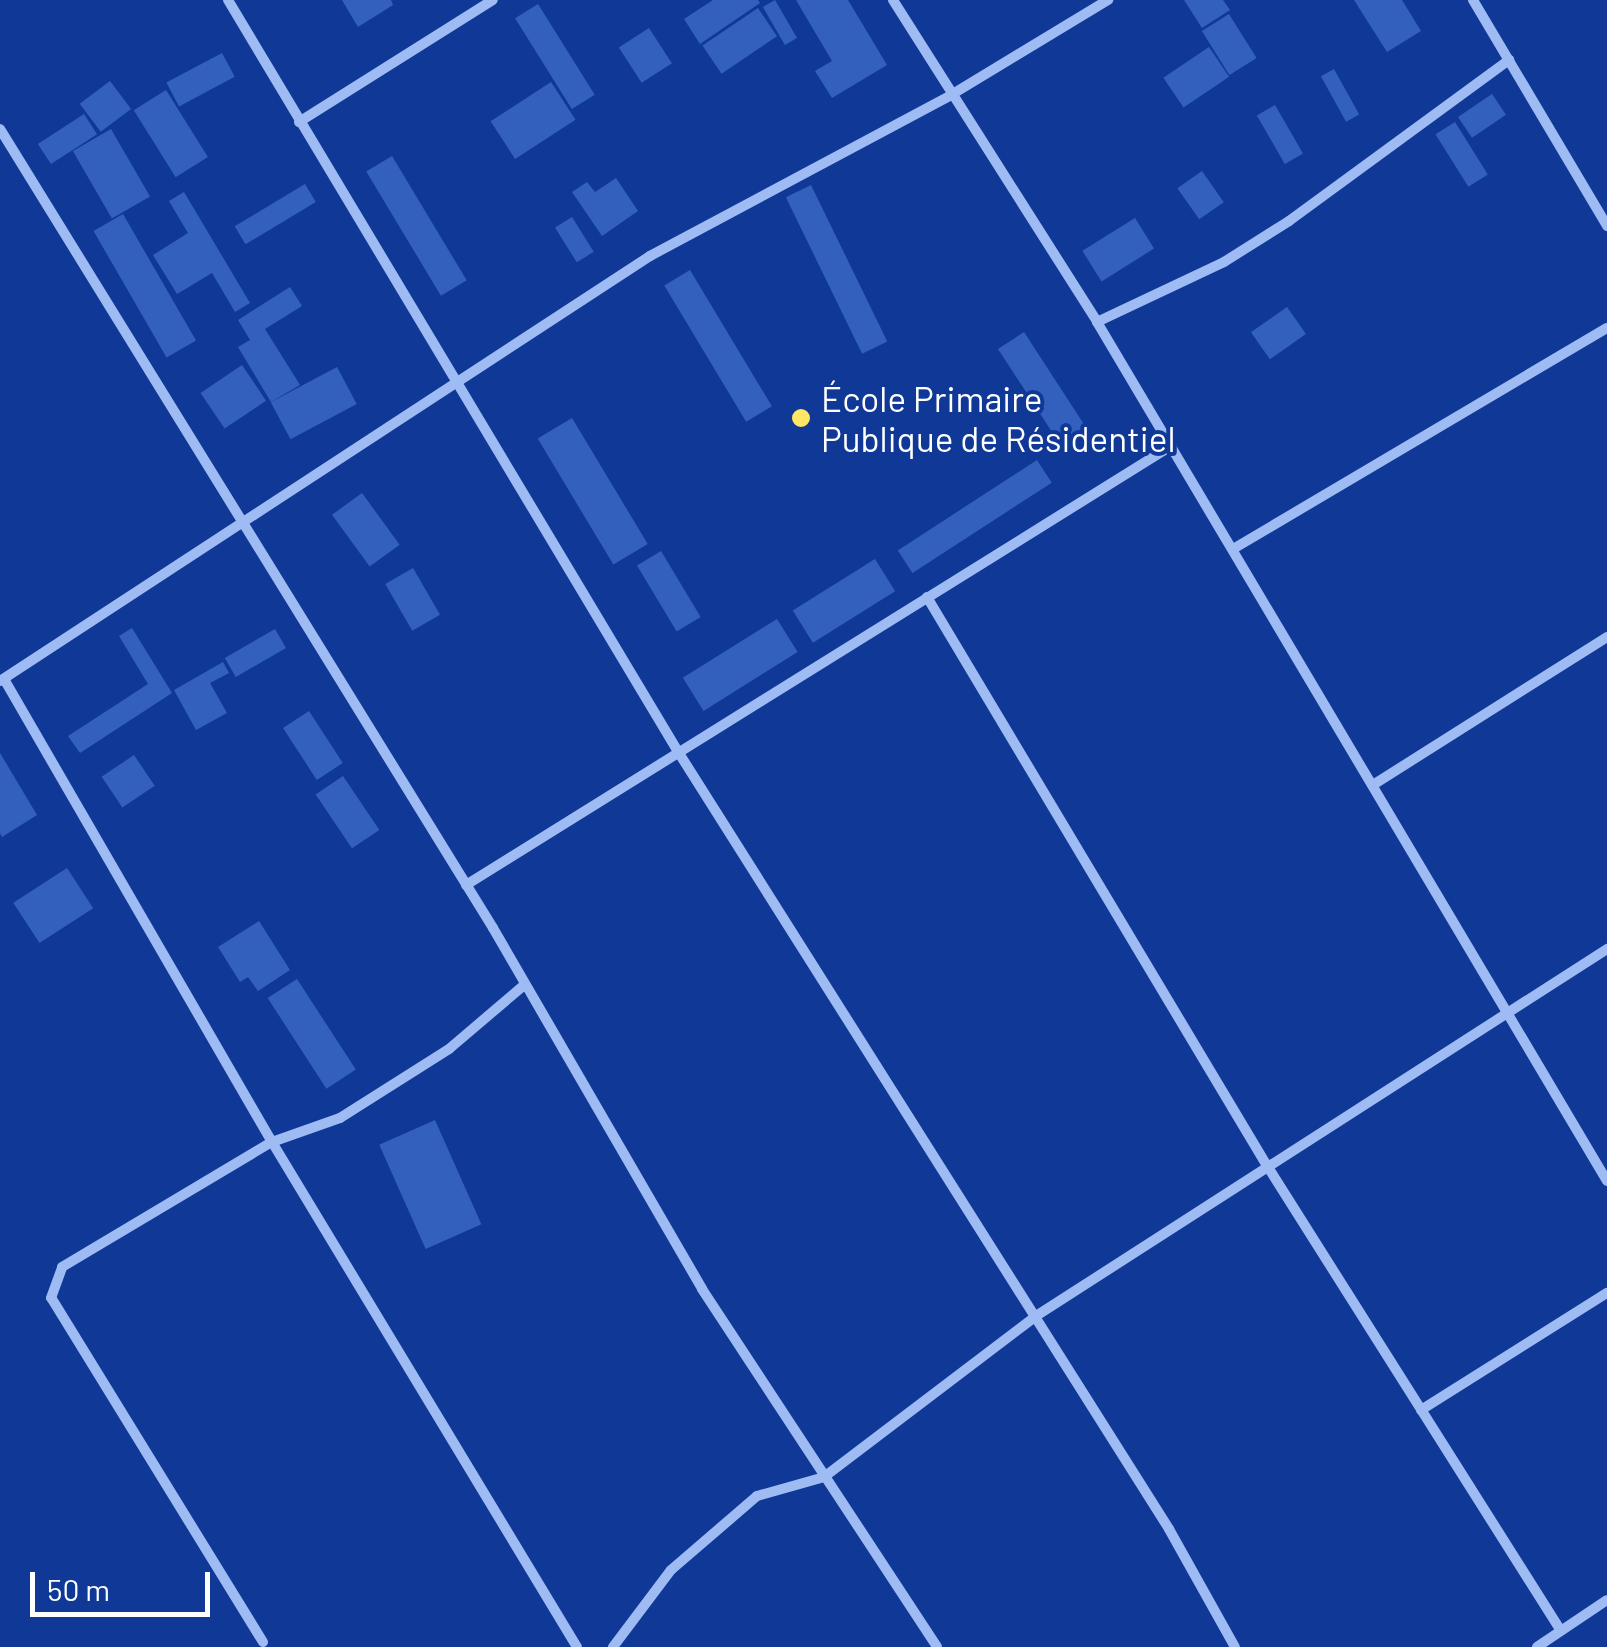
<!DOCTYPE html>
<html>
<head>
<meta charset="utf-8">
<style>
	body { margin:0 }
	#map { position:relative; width:1607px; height:1647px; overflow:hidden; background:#103997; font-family:Barlow,sans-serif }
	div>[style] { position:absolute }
	.building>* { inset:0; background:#3460bd; transform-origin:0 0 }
	.street>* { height:10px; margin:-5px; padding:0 5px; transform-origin:5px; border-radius:5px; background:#9fbbf4 }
	.dots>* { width:28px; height:28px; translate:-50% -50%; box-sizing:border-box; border:5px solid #103997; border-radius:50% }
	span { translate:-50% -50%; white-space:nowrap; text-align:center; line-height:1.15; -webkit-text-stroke:8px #103997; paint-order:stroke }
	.poi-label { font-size:35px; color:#fff }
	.left { translate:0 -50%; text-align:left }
	.scale { position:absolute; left:30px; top:1572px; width:180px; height:45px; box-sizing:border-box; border:5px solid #fff; border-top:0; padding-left:12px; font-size:30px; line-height:35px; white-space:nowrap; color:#fff; -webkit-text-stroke:8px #103997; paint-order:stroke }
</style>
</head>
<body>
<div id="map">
	<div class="building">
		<i style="clip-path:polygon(342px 0,391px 0,393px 5px,358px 27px)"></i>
		<i style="clip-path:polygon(713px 0,758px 0,760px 3px,700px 44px,684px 19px)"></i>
		<i style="left:775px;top:0;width:44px;height:14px;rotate:60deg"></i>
		<i style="clip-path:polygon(796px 0,848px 0,887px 65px,832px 98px,815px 71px,832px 61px)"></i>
		<i style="clip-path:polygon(1184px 0,1223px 0,1230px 10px,1202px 28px)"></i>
		<i style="clip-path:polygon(1354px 0,1402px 0,1421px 31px,1387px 52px)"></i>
		<i style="left:538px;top:4px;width:107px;height:27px;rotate:58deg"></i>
		<i style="left:758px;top:8px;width:34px;height:67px;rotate:56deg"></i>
		<i style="left:1229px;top:14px;width:52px;height:32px;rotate:58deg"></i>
		<i style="left:649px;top:28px;width:42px;height:36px;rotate:57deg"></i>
		<i style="left:1209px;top:47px;width:36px;height:55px;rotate:56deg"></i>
		<i style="left:222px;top:53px;width:27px;height:63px;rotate:62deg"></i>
		<i style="left:1334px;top:69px;width:52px;height:15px;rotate:61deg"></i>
		<i style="left:110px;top:81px;width:35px;height:38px;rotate:53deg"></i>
		<i style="left:551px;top:82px;width:45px;height:72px;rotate:57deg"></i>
		<i style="left:166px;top:90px;width:79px;height:38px;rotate:58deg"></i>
		<i style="left:1492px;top:94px;width:25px;height:41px;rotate:56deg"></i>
		<i style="left:1275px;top:105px;width:56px;height:21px;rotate:60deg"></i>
		<i style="left:84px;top:114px;width:24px;height:55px;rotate:57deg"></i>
		<i style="left:1455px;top:122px;width:62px;height:23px;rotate:58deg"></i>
		<i style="left:111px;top:129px;width:78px;height:44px;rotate:60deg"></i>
		<i style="left:392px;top:156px;width:145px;height:30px;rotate:59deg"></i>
		<i style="left:1202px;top:171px;width:38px;height:30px;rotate:55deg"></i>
		<i style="clip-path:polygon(616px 178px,638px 211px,602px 236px,572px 192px,587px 182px,595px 192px)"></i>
		<i style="left:305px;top:184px;width:21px;height:82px;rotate:59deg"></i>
		<i style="left:811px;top:185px;width:174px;height:28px;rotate:64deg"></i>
		<i style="clip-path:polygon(184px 192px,250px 303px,235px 312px,212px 273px,177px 294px,153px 255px,188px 233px,169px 201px)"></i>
		<i style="left:123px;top:214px;width:146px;height:34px;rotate:60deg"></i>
		<i style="left:572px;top:217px;width:41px;height:20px;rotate:58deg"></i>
		<i style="left:1135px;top:218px;width:36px;height:62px;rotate:58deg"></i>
		<i style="left:690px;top:270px;width:159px;height:30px;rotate:59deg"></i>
		<i style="clip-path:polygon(290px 287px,302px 306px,265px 329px,300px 385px,271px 402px,238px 347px,250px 340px,238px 320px)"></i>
		<i style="left:1287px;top:307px;width:33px;height:44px;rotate:55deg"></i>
		<i style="left:1024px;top:332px;width:116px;height:31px;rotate:57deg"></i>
		<i style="left:242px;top:365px;width:43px;height:50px;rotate:56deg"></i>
		<i style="left:337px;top:367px;width:42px;height:75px;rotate:62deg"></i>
		<i style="left:572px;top:418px;width:147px;height:40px;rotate:59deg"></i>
		<i style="left:1037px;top:460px;width:27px;height:166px;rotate:57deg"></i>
		<i style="left:362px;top:493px;width:64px;height:37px;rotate:54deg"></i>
		<i style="left:661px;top:551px;width:77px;height:28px;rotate:59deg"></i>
		<i style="left:875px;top:559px;width:38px;height:97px;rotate:58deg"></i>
		<i style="left:413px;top:568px;width:54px;height:32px;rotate:60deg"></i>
		<i style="left:777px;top:619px;width:39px;height:111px;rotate:58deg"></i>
		<i style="clip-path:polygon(132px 628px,172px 693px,80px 753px,68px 736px,148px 684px,119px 636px)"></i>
		<i style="left:275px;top:629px;width:22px;height:58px;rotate:60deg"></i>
		<i style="clip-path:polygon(223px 662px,229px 673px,210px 683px,227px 713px,196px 730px,174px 690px)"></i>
		<i style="left:309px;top:711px;width:62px;height:31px;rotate:57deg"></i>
		<i style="clip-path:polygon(0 753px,37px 815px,2px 837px,0 833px)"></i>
		<i style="left:134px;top:755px;width:37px;height:39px;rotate:56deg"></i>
		<i style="left:343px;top:776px;width:65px;height:33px;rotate:56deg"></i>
		<i style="left:67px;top:868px;width:48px;height:64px;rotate:57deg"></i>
		<i style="clip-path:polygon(259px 921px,290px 970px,258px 991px,248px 977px,240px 982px,218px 947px)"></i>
		<i style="left:297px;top:979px;width:108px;height:35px;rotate:57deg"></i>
		<i style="left:435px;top:1120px;width:114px;height:61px;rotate:66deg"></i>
	</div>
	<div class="street">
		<i style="left:228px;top:0;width:874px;rotate:59.09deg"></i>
		<i style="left:677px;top:750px;width:921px;rotate:57.72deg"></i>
		<i style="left:1169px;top:1529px;width:135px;rotate:60.8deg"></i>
		<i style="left:893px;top:0;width:381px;rotate:57.6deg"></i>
		<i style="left:1097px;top:322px;width:999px;rotate:59.3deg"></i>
		<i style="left:1473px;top:0;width:263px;rotate:59.3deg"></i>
		<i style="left:299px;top:122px;width:229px;rotate:-32.2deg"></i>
		<i style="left:0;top:129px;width:939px;rotate:58.32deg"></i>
		<i style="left:493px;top:928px;width:417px;rotate:59.9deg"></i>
		<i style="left:702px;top:1289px;width:428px;rotate:56.7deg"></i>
		<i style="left:1097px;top:322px;width:140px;rotate:-25.3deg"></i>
		<i style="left:1224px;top:262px;width:77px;rotate:-32.2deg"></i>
		<i style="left:1289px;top:221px;width:273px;rotate:-36.2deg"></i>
		<i style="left:1233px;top:549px;width:434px;rotate:-30.6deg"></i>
		<i style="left:927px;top:597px;width:661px;rotate:59.13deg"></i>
		<i style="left:1266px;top:1164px;width:552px;rotate:57.72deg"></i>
		<i style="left:4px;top:679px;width:535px;rotate:59.94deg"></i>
		<i style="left:272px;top:1142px;width:590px;rotate:58.87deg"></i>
		<i style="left:0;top:681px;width:777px;rotate:-33.18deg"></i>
		<i style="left:650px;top:256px;width:341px;rotate:-28.1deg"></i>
		<i style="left:951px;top:95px;width:184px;rotate:-31.2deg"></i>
		<i style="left:1376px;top:783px;width:273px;rotate:-32.3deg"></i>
		<i style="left:466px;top:885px;width:831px;rotate:-31.91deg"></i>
		<i style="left:1421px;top:1410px;width:220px;rotate:-32.2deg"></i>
		<i style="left:263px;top:1642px;width:404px;rotate:-121.6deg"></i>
		<i style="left:51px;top:1298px;width:33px;rotate:-70deg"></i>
		<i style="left:62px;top:1267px;width:244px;rotate:-30.8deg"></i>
		<i style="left:272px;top:1142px;width:72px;rotate:-19.4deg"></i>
		<i style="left:340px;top:1118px;width:129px;rotate:-32.3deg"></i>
		<i style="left:449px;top:1049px;width:97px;rotate:-40.4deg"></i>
		<i style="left:613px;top:1647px;width:96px;rotate:-53deg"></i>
		<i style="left:671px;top:1570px;width:113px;rotate:-40.7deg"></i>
		<i style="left:757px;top:1496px;width:70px;rotate:-15.8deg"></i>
		<i style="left:824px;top:1477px;width:266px;rotate:-37.2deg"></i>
		<i style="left:1036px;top:1316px;width:679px;rotate:-32.73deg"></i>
		<i style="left:1537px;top:1647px;width:84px;rotate:-33.9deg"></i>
	</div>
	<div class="dots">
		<i style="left:801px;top:418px;background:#ffe663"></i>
	</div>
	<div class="poi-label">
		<span class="left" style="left:821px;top:418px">École Primaire<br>Publique de Résidentiel</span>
	</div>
	<div class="scale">50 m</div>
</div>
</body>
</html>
